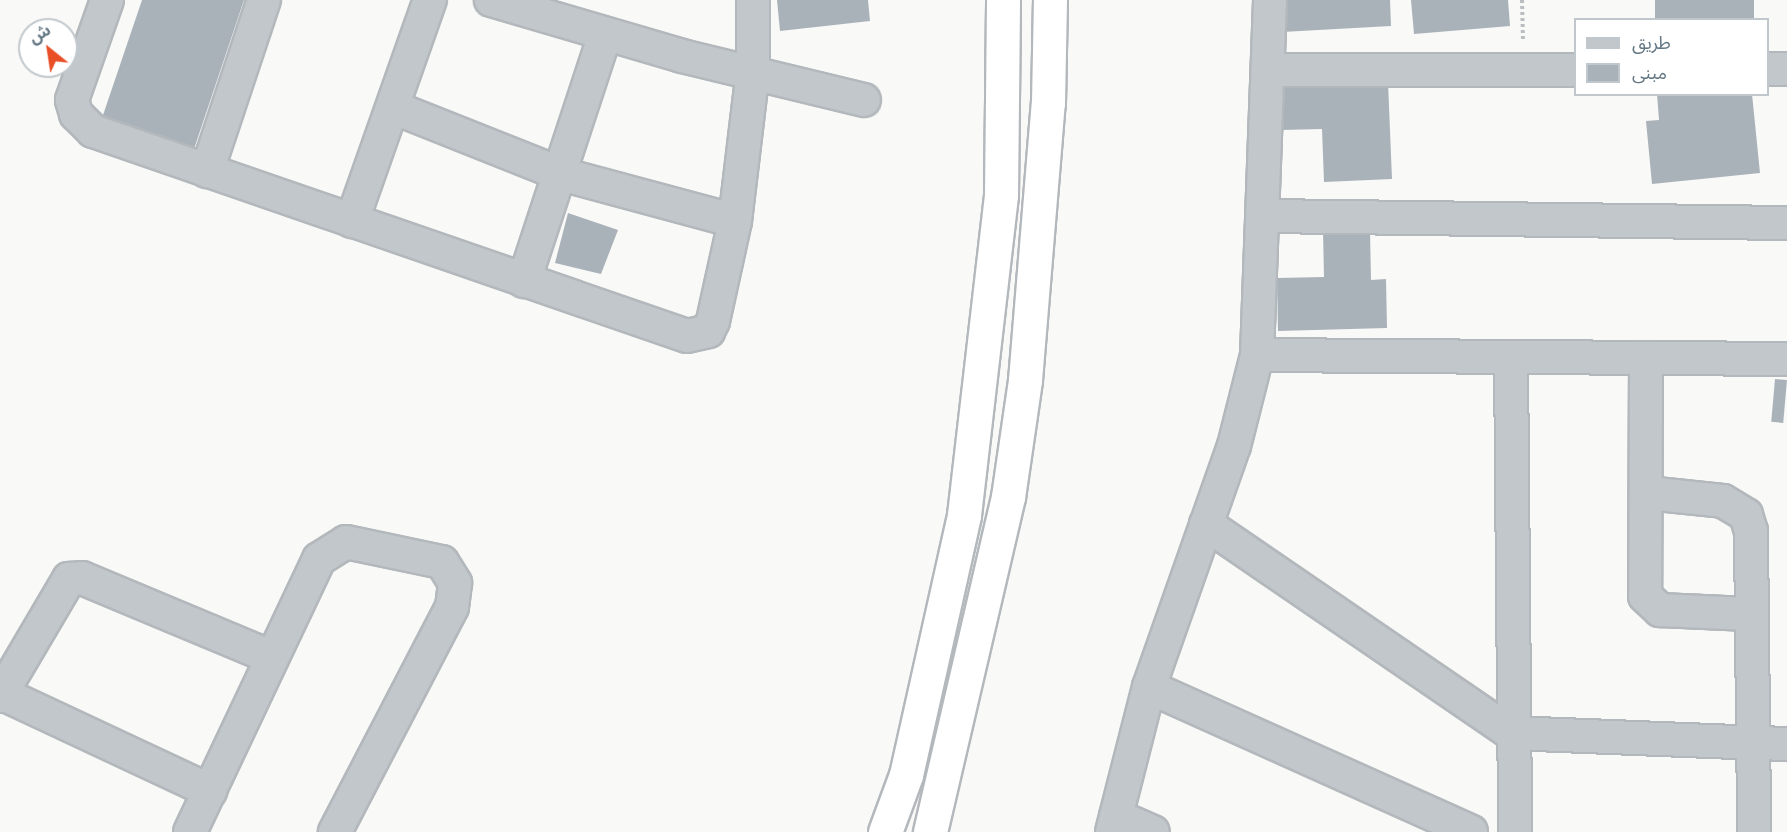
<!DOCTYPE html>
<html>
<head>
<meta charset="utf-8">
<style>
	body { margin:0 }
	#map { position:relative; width:1787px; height:832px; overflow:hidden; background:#f9f9f7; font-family:Signika,"Noto Sans Arabic",sans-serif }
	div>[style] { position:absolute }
	.building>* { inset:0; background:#a9b2b9; transform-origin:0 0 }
	.path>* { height:4px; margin-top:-2px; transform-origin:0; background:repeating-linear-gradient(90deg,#babec1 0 3px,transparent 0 6px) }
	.roads { filter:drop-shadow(2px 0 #b3b8bc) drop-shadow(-2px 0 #b3b8bc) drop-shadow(0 2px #b3b8bc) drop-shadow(0 -2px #b3b8bc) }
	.minor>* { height:32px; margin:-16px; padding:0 16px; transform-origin:16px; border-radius:16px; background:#c2c7cb }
	.trunk>* { height:33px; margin:-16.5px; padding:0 16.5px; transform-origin:16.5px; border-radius:16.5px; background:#fff }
	span { translate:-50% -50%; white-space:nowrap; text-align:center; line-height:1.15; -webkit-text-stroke:6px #fff; paint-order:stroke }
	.legend { position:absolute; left:1574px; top:18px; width:195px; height:78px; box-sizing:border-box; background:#fff; border:2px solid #c1c8cd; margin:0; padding:8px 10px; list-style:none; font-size:18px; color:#637683 }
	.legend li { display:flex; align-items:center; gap:12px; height:30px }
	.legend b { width:30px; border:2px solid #c1c8cd }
	.north { position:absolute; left:18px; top:18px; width:60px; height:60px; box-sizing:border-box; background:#fff; border:2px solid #c1c8cd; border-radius:50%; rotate:330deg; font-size:16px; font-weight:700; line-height:24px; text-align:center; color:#637683 }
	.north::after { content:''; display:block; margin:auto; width:21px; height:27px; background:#e94f27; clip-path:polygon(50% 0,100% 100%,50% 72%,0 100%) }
</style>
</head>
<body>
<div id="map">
	<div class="building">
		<i style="clip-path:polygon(142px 0,244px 0,193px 152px,101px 121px)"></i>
		<i style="clip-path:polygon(777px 0,868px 0,870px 21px,780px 31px)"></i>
		<i style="clip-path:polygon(1281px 0,1390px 0,1391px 26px,1282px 32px)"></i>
		<i style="clip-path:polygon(1411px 0,1508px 0,1510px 26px,1414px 34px)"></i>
		<i style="left:1655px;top:0;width:99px;height:20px"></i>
		<i style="clip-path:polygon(1388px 82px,1392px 179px,1324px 182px,1322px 129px,1281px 130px,1280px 86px)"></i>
		<i style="clip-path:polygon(1657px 94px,1752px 94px,1760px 173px,1652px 184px,1646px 121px,1659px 120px)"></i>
		<i style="clip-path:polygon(568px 213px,618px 230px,601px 274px,555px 263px)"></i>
		<i style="clip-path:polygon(1370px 230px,1371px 280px,1386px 279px,1387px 328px,1278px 331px,1277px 278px,1324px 277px,1323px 231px)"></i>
		<i style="left:1775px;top:379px;width:12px;height:43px;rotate:5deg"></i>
	</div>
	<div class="path">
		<i style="left:1522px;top:0;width:41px;rotate:88.6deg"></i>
	</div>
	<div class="roads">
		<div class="minor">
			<i style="left:107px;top:0;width:106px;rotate:109.3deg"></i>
			<i style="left:72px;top:100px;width:15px;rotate:74deg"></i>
			<i style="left:76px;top:114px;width:24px;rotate:45deg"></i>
			<i style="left:93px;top:131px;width:628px;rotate:19.04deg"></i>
			<i style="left:687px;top:336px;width:22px;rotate:-13deg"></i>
			<i style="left:708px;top:331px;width:11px;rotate:-63deg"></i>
			<i style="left:713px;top:321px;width:102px;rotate:-77.6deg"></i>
			<i style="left:735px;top:221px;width:153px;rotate:-83.2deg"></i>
			<i style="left:753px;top:69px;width:69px;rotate:-90deg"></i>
			<i style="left:491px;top:0;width:199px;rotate:16.3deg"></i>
			<i style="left:682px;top:56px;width:187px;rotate:13.6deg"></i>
			<i style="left:1768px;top:69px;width:19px"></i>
			<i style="left:1268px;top:70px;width:308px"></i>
			<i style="left:395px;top:108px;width:179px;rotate:21.7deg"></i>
			<i style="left:561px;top:174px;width:180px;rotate:15.1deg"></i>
			<i style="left:207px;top:171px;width:180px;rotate:-71.6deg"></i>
			<i style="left:1265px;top:216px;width:522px;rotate:0.77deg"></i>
			<i style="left:352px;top:221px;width:234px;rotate:-70.6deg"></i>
			<i style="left:524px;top:281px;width:260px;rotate:-71.8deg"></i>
			<i style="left:1257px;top:355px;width:530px;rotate:0.43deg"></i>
			<i style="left:1511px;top:357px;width:475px;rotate:89.5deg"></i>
			<i style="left:1646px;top:358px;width:238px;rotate:90.2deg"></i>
			<i style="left:1645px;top:596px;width:21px;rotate:43deg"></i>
			<i style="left:1660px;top:610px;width:88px;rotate:2.6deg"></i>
			<i style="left:1647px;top:493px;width:76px;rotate:6deg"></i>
			<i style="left:1723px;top:501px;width:27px;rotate:31deg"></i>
			<i style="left:1746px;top:515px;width:17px;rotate:73deg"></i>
			<i style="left:1751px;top:531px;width:301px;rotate:89.4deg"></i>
			<i style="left:1206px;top:524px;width:370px;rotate:34.4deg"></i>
			<i style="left:1511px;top:733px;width:276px;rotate:2.3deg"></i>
			<i style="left:1149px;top:687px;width:353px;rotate:24.2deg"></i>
			<i style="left:1px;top:693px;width:231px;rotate:25.1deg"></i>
			<i style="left:0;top:696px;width:136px;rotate:-59.5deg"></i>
			<i style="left:69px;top:579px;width:13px;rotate:-4deg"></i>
			<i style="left:82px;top:578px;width:205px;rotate:22.7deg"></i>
			<i style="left:1116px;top:816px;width:40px;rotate:23.4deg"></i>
			<i style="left:190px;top:832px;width:302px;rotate:-64.7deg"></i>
			<i style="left:319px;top:559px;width:32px;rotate:-32deg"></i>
			<i style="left:346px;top:542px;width:98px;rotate:11.8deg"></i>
			<i style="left:442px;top:562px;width:25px;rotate:58deg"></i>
			<i style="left:455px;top:583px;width:24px;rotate:97deg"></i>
			<i style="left:452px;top:607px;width:254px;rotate:117.5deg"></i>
			<i style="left:1112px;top:832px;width:150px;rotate:-75.7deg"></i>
			<i style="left:1149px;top:687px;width:256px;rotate:-70.6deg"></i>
			<i style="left:1234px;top:446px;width:94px;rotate:-75.8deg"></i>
			<i style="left:1257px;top:355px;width:355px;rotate:-87.9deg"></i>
		</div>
		<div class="trunk">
			<i style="left:885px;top:832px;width:61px;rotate:-69.8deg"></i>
			<i style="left:906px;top:775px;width:266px;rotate:-77.4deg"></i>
			<i style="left:964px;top:515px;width:322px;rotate:-83.4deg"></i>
			<i style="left:1001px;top:195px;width:195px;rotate:-89.4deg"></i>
			<i style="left:930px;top:832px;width:344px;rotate:-76.9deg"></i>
			<i style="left:1008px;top:497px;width:118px;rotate:-81.7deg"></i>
			<i style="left:1025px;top:380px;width:278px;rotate:-85.3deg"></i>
			<i style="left:1048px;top:103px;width:103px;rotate:-88.9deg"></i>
		</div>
	</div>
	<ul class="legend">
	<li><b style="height:8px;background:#c2c7cb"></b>طريق</li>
	<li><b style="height:16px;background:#a9b2b9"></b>مبنى</li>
	</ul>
	<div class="north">ش</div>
</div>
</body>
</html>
